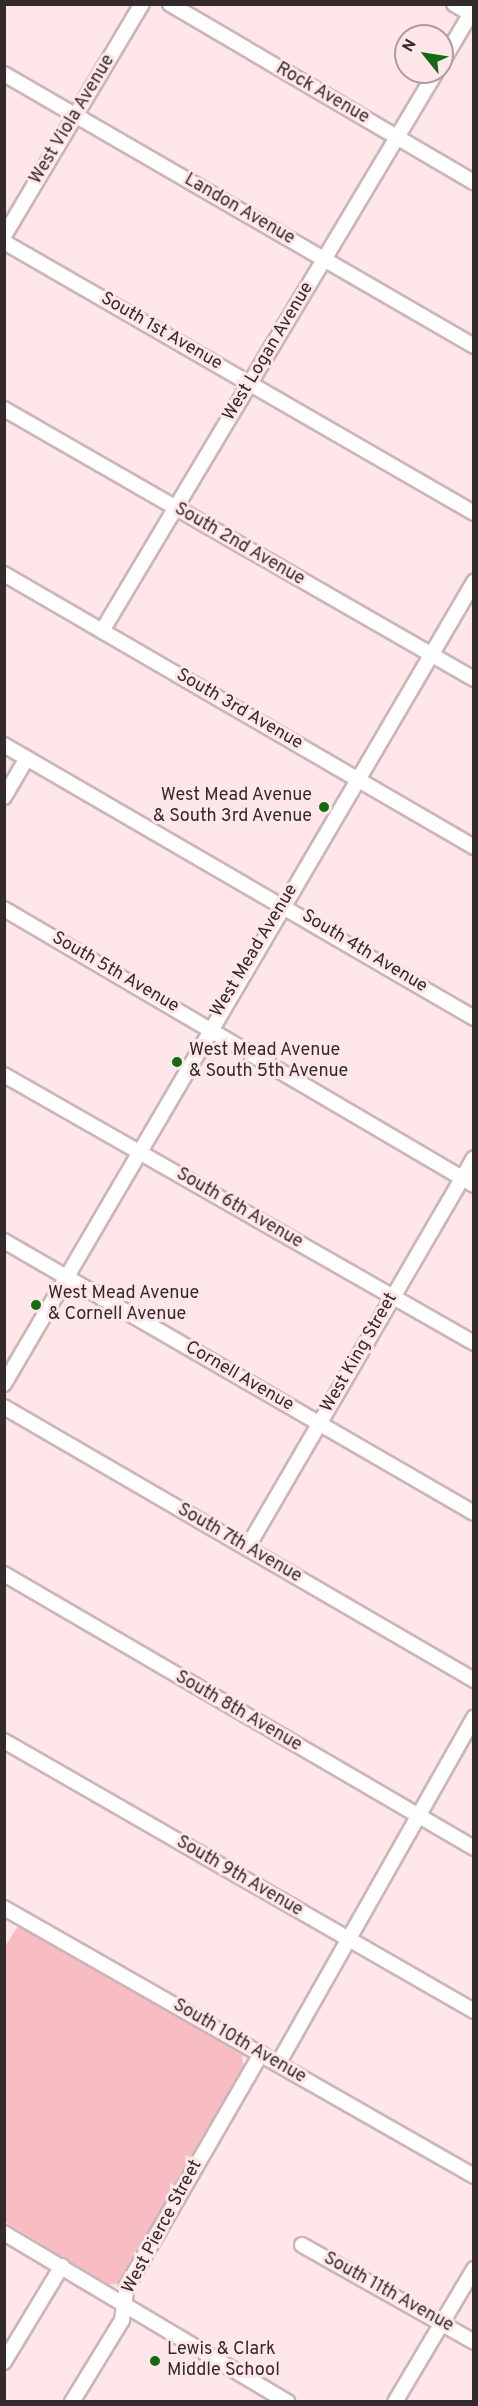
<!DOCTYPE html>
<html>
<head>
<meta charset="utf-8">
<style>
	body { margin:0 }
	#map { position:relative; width:478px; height:2406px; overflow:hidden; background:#ffe7e9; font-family:Overpass,sans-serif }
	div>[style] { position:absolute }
	.green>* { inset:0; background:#f8bcc3 }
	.roads { filter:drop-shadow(2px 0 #cbb5b7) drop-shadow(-2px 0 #cbb5b7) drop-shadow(0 2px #cbb5b7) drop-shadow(0 -2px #cbb5b7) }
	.minor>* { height:14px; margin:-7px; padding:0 7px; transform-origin:7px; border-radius:7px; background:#fff }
	.dots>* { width:16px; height:16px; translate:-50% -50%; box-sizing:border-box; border:3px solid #ffe7e9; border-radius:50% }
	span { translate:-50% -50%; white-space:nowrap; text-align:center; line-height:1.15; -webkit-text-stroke:6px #ffe7e9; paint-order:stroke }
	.street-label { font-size:18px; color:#332a2b }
	.poi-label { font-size:18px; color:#332a2b }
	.right { translate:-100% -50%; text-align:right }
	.left { translate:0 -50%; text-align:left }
	.frame { position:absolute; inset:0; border:6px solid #332a2b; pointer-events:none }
	.north { position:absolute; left:394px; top:24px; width:60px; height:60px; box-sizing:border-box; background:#ffe7e9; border:2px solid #ad9b9d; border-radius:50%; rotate:300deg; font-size:16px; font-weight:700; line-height:24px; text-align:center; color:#332a2b }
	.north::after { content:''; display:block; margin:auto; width:21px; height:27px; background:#146b14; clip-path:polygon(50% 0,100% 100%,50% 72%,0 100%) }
</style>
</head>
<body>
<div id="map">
	<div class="green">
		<i style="clip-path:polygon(20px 1923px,242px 2055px,244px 2071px,117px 2284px,108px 2284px,5px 2222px,4px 1948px)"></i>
	</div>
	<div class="roads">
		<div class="minor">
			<i style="left:170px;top:4px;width:352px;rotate:30.4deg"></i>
			<i style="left:454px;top:4px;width:23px;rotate:31deg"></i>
			<i style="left:442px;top:62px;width:63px;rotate:-59.3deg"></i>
			<i style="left:4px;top:74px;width:543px;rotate:30.06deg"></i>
			<i style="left:4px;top:236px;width:270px;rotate:-59.3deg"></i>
			<i style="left:4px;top:242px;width:543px;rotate:29.97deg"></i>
			<i style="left:4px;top:409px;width:542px;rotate:29.88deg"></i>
			<i style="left:4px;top:574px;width:544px;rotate:30.15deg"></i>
			<i style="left:102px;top:631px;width:651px;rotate:-59.14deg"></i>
			<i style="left:4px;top:745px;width:544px;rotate:30.15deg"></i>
			<i style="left:4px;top:797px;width:45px;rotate:-59.5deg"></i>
			<i style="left:4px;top:909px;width:545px;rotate:30.42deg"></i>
			<i style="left:4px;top:1075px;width:541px;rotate:29.69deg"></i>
			<i style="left:4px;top:1241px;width:543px;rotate:30.06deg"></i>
			<i style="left:4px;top:1384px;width:930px;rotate:-59.63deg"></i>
			<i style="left:4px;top:1407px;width:544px;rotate:30.15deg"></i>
			<i style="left:247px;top:1548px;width:451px;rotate:-59.8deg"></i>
			<i style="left:4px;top:1574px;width:544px;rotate:30.24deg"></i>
			<i style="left:4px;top:1741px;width:542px;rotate:29.88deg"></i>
			<i style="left:4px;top:1908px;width:541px;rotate:29.69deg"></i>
			<i style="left:278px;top:2064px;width:398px;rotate:-60.5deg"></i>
			<i style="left:4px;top:2233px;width:330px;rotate:30.8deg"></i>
			<i style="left:302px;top:2245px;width:197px;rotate:29.4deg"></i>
			<i style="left:4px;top:2362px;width:112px;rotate:-58.9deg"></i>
			<i style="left:72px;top:2402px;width:96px;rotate:-58.6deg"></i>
			<i style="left:122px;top:2320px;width:34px;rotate:-82deg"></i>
			<i style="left:127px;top:2286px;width:268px;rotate:-60deg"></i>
			<i style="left:395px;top:2402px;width:155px;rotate:-59.3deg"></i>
		</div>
	</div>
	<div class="dots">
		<i style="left:324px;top:807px;background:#146b14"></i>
		<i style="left:177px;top:1062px;background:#146b14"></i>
		<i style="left:36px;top:1305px;background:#146b14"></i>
		<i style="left:155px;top:2361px;background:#146b14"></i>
	</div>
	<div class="street-label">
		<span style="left:322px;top:94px;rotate:30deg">Rock Avenue</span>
		<span style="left:73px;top:120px;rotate:-59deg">West Viola Avenue</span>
		<span style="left:239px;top:210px;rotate:30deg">Landon Avenue</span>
		<span style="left:161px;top:332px;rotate:30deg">South 1st Avenue</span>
		<span style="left:269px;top:352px;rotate:-59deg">West Logan Avenue</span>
		<span style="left:239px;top:545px;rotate:30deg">South 2nd Avenue</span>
		<span style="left:239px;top:710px;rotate:30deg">South 3rd Avenue</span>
		<span style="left:255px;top:951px;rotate:-59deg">West Mead Avenue</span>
		<span style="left:364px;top:952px;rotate:31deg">South 4th Avenue</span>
		<span style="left:115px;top:973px;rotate:30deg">South 5th Avenue</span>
		<span style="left:239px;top:1209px;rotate:30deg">South 6th Avenue</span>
		<span style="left:360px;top:1353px;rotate:-60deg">West King Street</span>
		<span style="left:239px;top:1377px;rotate:30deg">Cornell Avenue</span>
		<span style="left:239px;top:1544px;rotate:30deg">South 7th Avenue</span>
		<span style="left:238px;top:1712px;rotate:30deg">South 8th Avenue</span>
		<span style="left:239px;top:1877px;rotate:30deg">South 9th Avenue</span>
		<span style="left:239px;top:2042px;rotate:30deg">South 10th Avenue</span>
		<span style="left:163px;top:2227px;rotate:-62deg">West Pierce Street</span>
		<span style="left:388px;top:2293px;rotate:29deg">South 11th Avenue</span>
	</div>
	<div class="poi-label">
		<span class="right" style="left:312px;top:807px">West Mead Avenue<br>&amp; South 3rd Avenue</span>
		<span class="left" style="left:189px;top:1062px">West Mead Avenue<br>&amp; South 5th Avenue</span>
		<span class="left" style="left:48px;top:1305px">West Mead Avenue<br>&amp; Cornell Avenue</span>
		<span class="left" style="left:167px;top:2361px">Lewis &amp; Clark<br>Middle School</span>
	</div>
	<div class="frame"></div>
	<div class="north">N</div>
</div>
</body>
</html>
